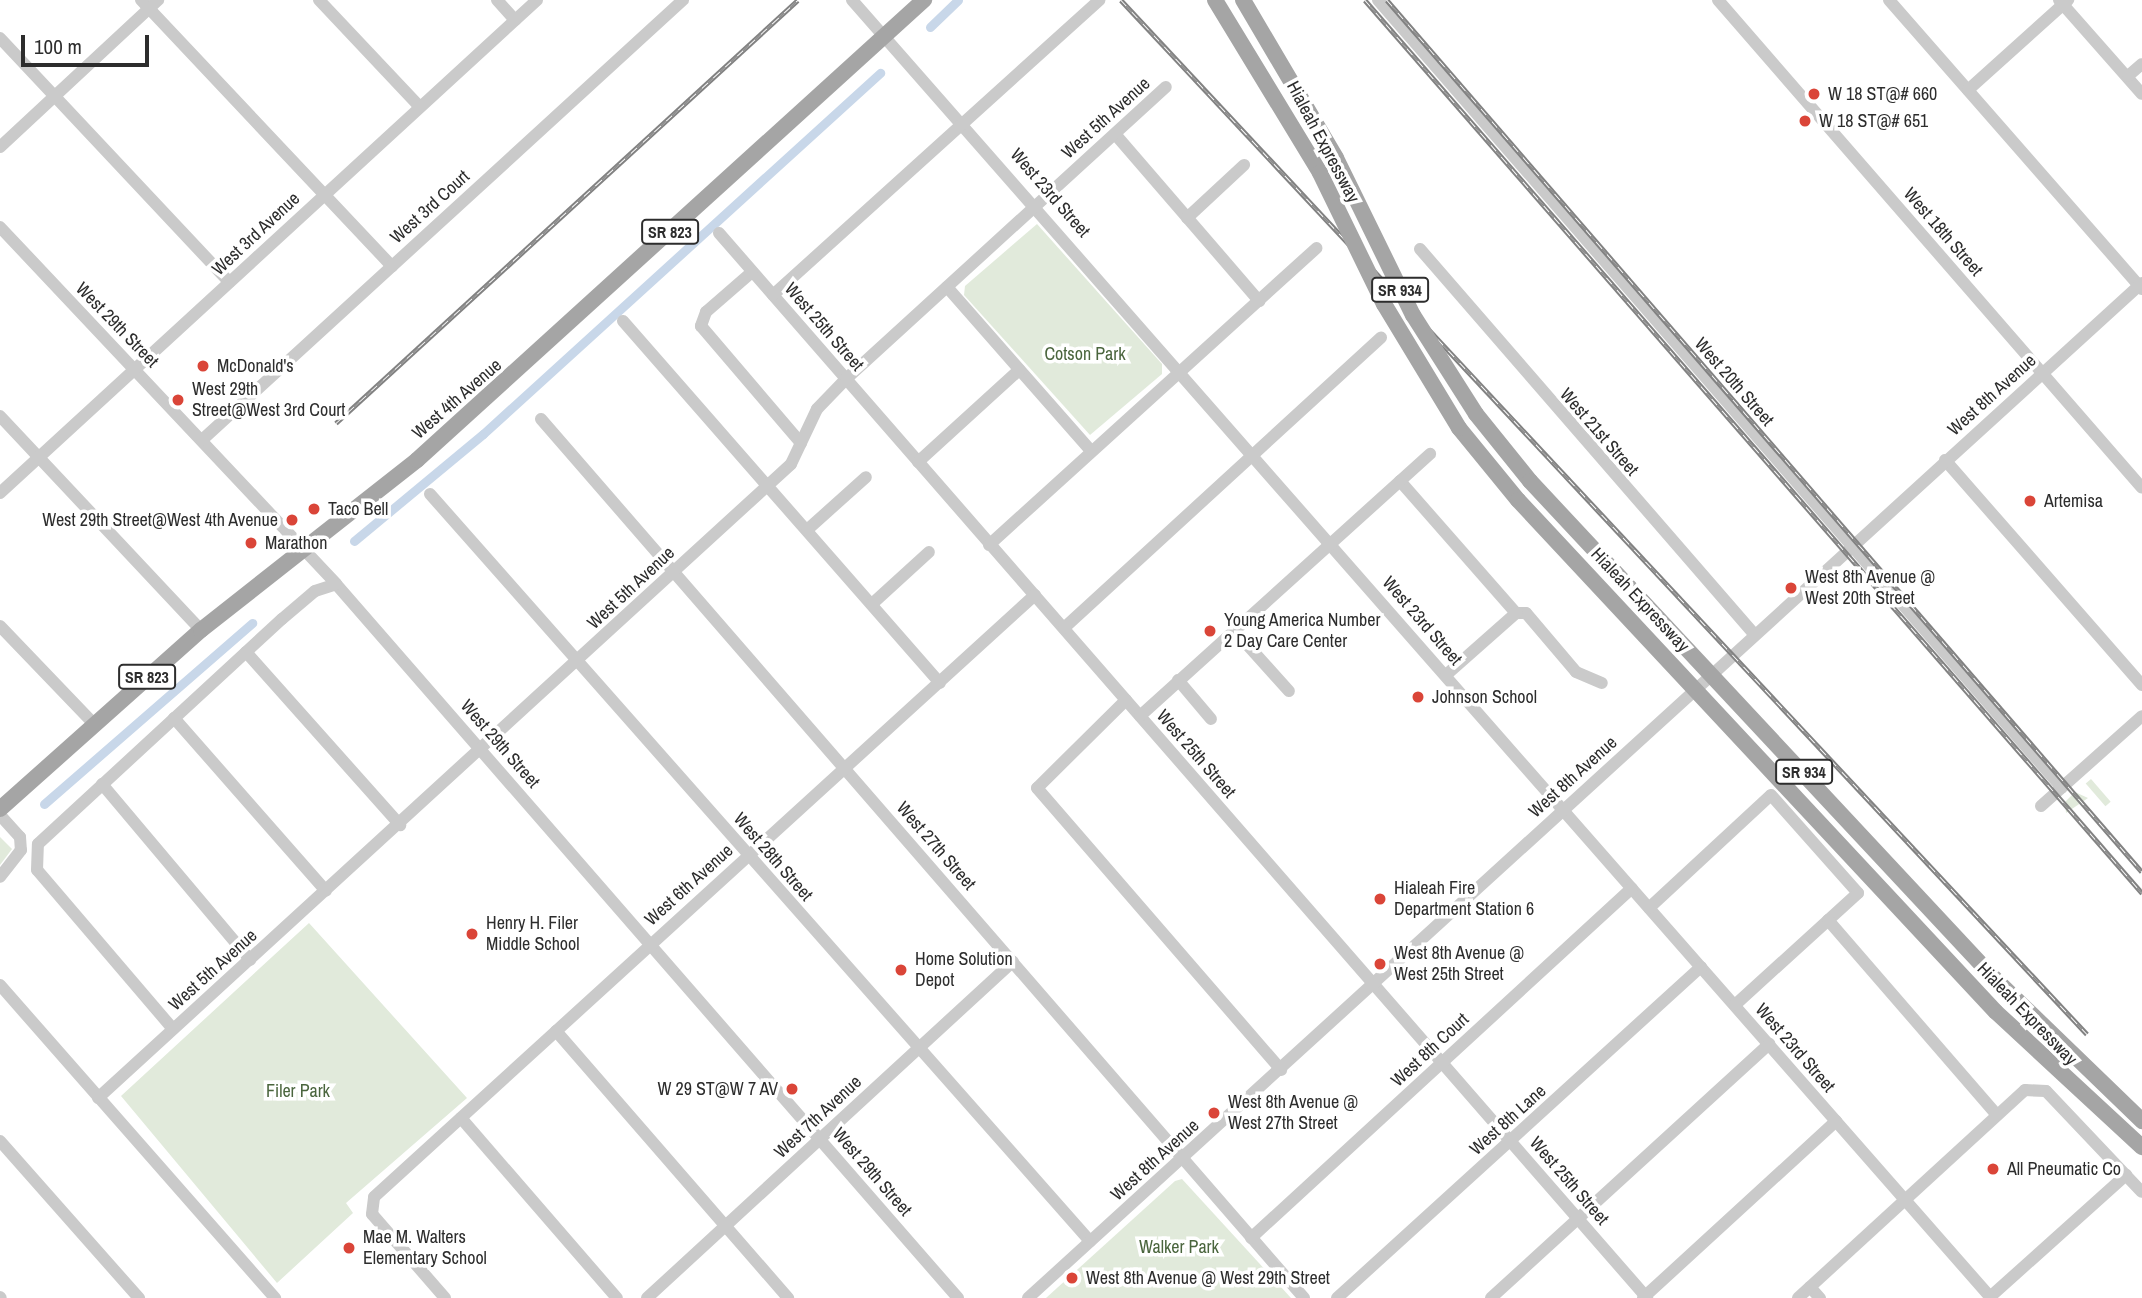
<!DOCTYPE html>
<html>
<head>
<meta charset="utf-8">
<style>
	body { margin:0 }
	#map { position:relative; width:2142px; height:1298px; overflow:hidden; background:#fff; font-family:"Archivo Narrow",sans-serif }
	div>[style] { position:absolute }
	.green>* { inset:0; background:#e1eadb; transform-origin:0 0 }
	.canal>* { height:9px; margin:-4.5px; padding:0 4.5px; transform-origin:4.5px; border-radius:4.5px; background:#c8d7e9 }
	.minor>* { height:12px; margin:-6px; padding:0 6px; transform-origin:6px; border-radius:6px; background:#cacaca }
	.major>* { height:16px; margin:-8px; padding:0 8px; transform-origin:8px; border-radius:8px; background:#a5a5a5 }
	.rail>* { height:5px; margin-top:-2.5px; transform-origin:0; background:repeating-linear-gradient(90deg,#fff 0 8px,#828282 0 16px); box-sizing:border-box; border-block:2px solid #828282 }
	.major-bridge>* { height:16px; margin:-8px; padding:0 8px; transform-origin:8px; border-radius:8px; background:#a5a5a5 }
	.dots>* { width:19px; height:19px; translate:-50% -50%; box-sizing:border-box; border:4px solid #fff; border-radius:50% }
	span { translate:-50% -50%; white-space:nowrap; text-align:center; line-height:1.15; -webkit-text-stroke:7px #fff; paint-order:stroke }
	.shield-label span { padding:2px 5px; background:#fff; border:2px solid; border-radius:5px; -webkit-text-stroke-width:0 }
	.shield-label { font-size:16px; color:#2d2d2d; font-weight:700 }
	.poi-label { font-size:18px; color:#2d2d2d }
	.left { translate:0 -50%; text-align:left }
	.right { translate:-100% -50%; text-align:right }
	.street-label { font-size:18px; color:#2d2d2d }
	.park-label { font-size:18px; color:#4a653d }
	.scale { position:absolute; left:21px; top:35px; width:128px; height:32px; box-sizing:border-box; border:4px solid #2d2d2d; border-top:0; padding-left:9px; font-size:21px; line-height:24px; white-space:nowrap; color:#2d2d2d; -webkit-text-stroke:5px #fff; paint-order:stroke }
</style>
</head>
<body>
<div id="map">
	<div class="green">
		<i style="clip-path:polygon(1037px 224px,1162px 364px,1162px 374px,1090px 435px,964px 295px,965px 286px)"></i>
		<i style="left:2091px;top:779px;width:30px;height:7px;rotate:49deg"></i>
		<i style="clip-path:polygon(2075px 792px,2088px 798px,2066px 813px,2065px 802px)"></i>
		<i style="clip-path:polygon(0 837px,12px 849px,0 865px)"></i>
		<i style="clip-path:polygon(309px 923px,467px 1098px,346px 1203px,353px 1213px,277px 1283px,121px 1096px)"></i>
		<i style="clip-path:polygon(1182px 1179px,1291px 1298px,1046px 1298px,1175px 1181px)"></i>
	</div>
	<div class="canal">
		<i style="left:930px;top:27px;width:39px;rotate:-44deg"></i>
		<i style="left:354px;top:541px;width:168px;rotate:-39.7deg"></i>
		<i style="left:483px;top:434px;width:537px;rotate:-42.28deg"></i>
		<i style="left:44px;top:804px;width:276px;rotate:-41deg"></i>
	</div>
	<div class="minor">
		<i style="left:141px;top:0;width:366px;rotate:46.7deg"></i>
		<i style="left:319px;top:0;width:147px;rotate:46.7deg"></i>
		<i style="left:497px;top:0;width:27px;rotate:48deg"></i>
		<i style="left:852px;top:0;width:1727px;rotate:48.73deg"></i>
		<i style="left:1378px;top:0;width:1043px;rotate:49.04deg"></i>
		<i style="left:1718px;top:0;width:646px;rotate:49.01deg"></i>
		<i style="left:1889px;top:0;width:384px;rotate:48.8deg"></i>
		<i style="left:2059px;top:0;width:125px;rotate:48.6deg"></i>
		<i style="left:0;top:38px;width:335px;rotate:46.8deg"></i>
		<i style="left:2128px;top:76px;width:18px;rotate:-41deg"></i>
		<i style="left:1968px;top:90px;width:135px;rotate:-42deg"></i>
		<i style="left:1115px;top:134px;width:221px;rotate:49.2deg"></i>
		<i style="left:0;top:147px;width:216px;rotate:-42.9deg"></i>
		<i style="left:1187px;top:218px;width:78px;rotate:-42.9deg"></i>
		<i style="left:0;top:227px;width:490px;rotate:46.7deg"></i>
		<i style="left:336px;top:584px;width:947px;rotate:48.94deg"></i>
		<i style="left:719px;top:233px;width:1413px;rotate:48.93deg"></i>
		<i style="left:1420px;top:249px;width:511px;rotate:49.05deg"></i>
		<i style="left:752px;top:272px;width:61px;rotate:139deg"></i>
		<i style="left:706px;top:312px;width:15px;rotate:110deg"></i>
		<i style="left:701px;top:326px;width:154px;rotate:49.5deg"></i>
		<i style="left:947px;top:287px;width:218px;rotate:48.7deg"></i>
		<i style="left:773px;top:295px;width:440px;rotate:-42.1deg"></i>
		<i style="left:623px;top:321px;width:481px;rotate:48.8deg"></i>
		<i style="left:0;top:416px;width:294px;rotate:46.8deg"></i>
		<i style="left:541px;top:419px;width:1164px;rotate:49.04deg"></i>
		<i style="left:202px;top:440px;width:652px;rotate:-42.45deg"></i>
		<i style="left:1945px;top:460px;width:299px;rotate:48.8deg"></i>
		<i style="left:918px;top:462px;width:137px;rotate:-42.3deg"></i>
		<i style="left:1400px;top:481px;width:176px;rotate:48.7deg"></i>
		<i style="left:1516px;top:613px;width:10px"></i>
		<i style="left:1526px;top:613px;width:77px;rotate:49.7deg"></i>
		<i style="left:1576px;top:672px;width:28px;rotate:23deg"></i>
		<i style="left:0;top:493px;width:729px;rotate:-42.55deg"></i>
		<i style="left:430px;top:494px;width:997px;rotate:48.54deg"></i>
		<i style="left:807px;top:530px;width:79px;rotate:-41.9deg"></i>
		<i style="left:989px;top:545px;width:442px;rotate:-42.2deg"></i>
		<i style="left:872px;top:604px;width:77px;rotate:-42.4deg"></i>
		<i style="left:0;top:626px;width:136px;rotate:46.2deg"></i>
		<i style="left:1064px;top:628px;width:430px;rotate:-42.5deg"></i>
		<i style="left:1234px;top:630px;width:82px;rotate:48deg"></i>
		<i style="left:246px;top:652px;width:232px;rotate:48.3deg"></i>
		<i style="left:1446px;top:675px;width:94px;rotate:-41.5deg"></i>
		<i style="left:1178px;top:680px;width:51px;rotate:49.8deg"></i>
		<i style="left:1126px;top:700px;width:125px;rotate:135.3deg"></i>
		<i style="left:1037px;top:788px;width:373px;rotate:49.1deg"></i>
		<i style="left:1140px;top:716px;width:391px;rotate:-42.1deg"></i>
		<i style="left:174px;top:718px;width:230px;rotate:48.7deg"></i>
		<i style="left:102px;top:784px;width:230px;rotate:49.9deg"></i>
		<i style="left:2041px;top:806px;width:135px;rotate:-41.7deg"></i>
		<i style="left:0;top:815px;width:30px;rotate:48deg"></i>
		<i style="left:20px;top:837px;width:13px;rotate:86deg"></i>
		<i style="left:21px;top:850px;width:34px;rotate:128deg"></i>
		<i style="left:1649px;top:908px;width:166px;rotate:-42.8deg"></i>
		<i style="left:1771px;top:795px;width:131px;rotate:48.4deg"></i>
		<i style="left:1858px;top:893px;width:166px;rotate:137.7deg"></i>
		<i style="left:1828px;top:920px;width:258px;rotate:49.1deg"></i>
		<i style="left:0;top:985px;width:417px;rotate:48.7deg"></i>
		<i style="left:173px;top:1029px;width:209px;rotate:-130.5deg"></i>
		<i style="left:37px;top:870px;width:26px;rotate:-88deg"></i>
		<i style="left:38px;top:844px;width:332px;rotate:-42.7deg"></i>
		<i style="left:282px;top:619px;width:43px;rotate:-40.3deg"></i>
		<i style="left:315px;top:591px;width:22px;rotate:-18deg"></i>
		<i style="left:556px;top:1031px;width:354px;rotate:49deg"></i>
		<i style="left:98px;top:1098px;width:939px;rotate:-42.45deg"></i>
		<i style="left:791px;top:464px;width:61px;rotate:-64.7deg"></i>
		<i style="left:817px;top:409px;width:42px;rotate:-46deg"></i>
		<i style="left:846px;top:379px;width:433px;rotate:-42.4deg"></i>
		<i style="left:461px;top:1118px;width:238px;rotate:49.1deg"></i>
		<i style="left:0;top:1141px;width:210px;rotate:48.5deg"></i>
		<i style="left:1251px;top:1238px;width:517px;rotate:-42.57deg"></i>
		<i style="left:1810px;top:1287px;width:15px;rotate:48deg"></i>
		<i style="left:0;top:1297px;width:1px;rotate:45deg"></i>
		<i style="left:1990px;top:1297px;width:183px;rotate:-41.9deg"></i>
		<i style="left:445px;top:1298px;width:111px;rotate:-131deg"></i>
		<i style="left:372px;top:1214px;width:17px;rotate:-83deg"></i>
		<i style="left:374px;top:1197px;width:894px;rotate:-42.33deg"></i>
		<i style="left:647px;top:1298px;width:497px;rotate:-42.6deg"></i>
		<i style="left:1028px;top:1298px;width:1507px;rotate:-42.34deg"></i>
		<i style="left:1337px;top:1298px;width:492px;rotate:-42.3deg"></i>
		<i style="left:1491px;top:1298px;width:377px;rotate:-42.4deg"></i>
		<i style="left:1643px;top:1298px;width:262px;rotate:-42.5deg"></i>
		<i style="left:1798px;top:1298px;width:308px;rotate:-42.5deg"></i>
		<i style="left:2025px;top:1090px;width:21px;rotate:3deg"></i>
		<i style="left:2046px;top:1091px;width:139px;rotate:46.5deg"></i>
	</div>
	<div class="major">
		<i style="left:1215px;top:0;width:202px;rotate:58.7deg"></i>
		<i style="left:1243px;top:0;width:183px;rotate:59.5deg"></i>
		<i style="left:1476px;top:414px;width:86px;rotate:51.1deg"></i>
		<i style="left:1530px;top:481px;width:677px;rotate:46.97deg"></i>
		<i style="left:1992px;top:976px;width:209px;rotate:44deg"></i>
		<i style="left:1459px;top:428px;width:93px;rotate:50.7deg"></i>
		<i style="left:1518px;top:500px;width:700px;rotate:46.97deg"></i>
		<i style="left:1996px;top:1012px;width:199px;rotate:42.8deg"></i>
		<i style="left:0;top:809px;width:269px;rotate:-41.7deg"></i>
		<i style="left:201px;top:630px;width:275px;rotate:-38.2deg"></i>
		<i style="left:417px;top:460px;width:685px;rotate:-42.22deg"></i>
	</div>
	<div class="rail">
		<i style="left:1121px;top:0;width:1415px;rotate:46.95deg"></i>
		<i style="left:1365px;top:0;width:1184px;rotate:48.97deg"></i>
		<i style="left:1387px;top:0;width:1153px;rotate:49.11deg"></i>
		<i style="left:336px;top:423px;width:626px;rotate:-42.48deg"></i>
	</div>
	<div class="major-bridge">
		<i style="left:1336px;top:158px;width:175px;rotate:63.9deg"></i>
		<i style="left:1413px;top:315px;width:117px;rotate:57.5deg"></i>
		<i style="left:1320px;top:173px;width:146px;rotate:64deg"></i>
		<i style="left:1384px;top:304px;width:145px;rotate:58.8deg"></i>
	</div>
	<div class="dots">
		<i style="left:1814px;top:94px;background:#da4538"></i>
		<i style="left:1805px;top:121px;background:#da4538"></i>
		<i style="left:203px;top:366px;background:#da4538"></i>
		<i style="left:178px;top:400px;background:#da4538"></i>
		<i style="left:2030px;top:501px;background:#da4538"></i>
		<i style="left:314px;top:509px;background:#da4538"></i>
		<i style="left:292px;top:520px;background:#da4538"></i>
		<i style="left:251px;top:543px;background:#da4538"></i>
		<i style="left:1791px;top:588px;background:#da4538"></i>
		<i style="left:1210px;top:631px;background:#da4538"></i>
		<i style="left:1418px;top:697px;background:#da4538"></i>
		<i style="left:1380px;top:899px;background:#da4538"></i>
		<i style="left:472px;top:934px;background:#da4538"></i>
		<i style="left:1380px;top:964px;background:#da4538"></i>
		<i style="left:901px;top:970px;background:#da4538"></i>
		<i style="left:792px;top:1089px;background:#da4538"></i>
		<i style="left:1214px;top:1113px;background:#da4538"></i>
		<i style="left:1993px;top:1169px;background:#da4538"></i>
		<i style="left:349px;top:1248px;background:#da4538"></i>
		<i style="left:1072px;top:1278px;background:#da4538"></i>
	</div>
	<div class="shield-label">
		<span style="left:670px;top:232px">SR 823</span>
		<span style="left:1400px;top:290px">SR 934</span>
		<span style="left:147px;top:677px">SR 823</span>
		<span style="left:1804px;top:772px">SR 934</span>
	</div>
	<div class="poi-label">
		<span class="left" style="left:1828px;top:94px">W 18 ST@# 660</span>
		<span class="left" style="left:1819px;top:121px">W 18 ST@# 651</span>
		<span class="left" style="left:217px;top:366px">McDonald's</span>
		<span class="left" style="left:192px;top:400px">West 29th<br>Street@West 3rd Court</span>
		<span class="left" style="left:2044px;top:501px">Artemisa</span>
		<span class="left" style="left:328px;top:509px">Taco Bell</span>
		<span class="right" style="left:278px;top:520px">West 29th Street@West 4th Avenue</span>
		<span class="left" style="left:265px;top:543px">Marathon</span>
		<span class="left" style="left:1805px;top:588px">West 8th Avenue @<br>West 20th Street</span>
		<span class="left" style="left:1224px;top:631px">Young America Number<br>2 Day Care Center</span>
		<span class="left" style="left:1432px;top:697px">Johnson School</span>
		<span class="left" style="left:1394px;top:899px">Hialeah Fire<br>Department Station 6</span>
		<span class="left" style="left:486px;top:934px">Henry H. Filer<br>Middle School</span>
		<span class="left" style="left:1394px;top:964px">West 8th Avenue @<br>West 25th Street</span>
		<span class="left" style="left:915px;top:970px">Home Solution<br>Depot</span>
		<span class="right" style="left:778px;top:1089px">W 29 ST@W 7 AV</span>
		<span class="left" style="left:1228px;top:1113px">West 8th Avenue @<br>West 27th Street</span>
		<span class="left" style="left:2007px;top:1169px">All Pneumatic Co</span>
		<span class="left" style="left:363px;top:1248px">Mae M. Walters<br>Elementary School</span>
		<span class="left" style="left:1086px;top:1278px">West 8th Avenue @ West 29th Street</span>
	</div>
	<div class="street-label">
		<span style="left:1106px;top:118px;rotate:-42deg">West 5th Avenue</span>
		<span style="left:1323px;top:142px;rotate:62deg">Hialeah Expressway</span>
		<span style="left:1050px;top:193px;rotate:49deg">West 23rd Street</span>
		<span style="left:430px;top:207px;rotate:-42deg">West 3rd Court</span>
		<span style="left:1943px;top:232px;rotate:49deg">West 18th Street</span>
		<span style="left:256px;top:234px;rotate:-43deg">West 3rd Avenue</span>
		<span style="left:117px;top:325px;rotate:46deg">West 29th Street</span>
		<span style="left:824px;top:327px;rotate:49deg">West 25th Street</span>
		<span style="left:1734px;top:382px;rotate:49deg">West 20th Street</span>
		<span style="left:1992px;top:395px;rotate:-42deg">West 8th Avenue</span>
		<span style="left:457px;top:399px;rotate:-41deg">West 4th Avenue</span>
		<span style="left:1599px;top:432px;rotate:49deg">West 21st Street</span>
		<span style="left:631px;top:588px;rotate:-43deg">West 5th Avenue</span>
		<span style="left:1640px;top:600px;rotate:47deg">Hialeah Expressway</span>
		<span style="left:1422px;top:621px;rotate:49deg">West 23rd Street</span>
		<span style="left:500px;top:744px;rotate:49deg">West 29th Street</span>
		<span style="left:1196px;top:754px;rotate:49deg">West 25th Street</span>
		<span style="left:1573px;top:777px;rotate:-42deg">West 8th Avenue</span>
		<span style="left:936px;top:846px;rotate:49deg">West 27th Street</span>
		<span style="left:773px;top:857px;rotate:49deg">West 28th Street</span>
		<span style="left:689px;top:885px;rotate:-42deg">West 6th Avenue</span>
		<span style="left:213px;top:970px;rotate:-42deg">West 5th Avenue</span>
		<span style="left:2027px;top:1014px;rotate:46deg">Hialeah Expressway</span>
		<span style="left:1795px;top:1048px;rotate:49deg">West 23rd Street</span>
		<span style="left:1430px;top:1050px;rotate:-43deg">West 8th Court</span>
		<span style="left:818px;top:1117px;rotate:-43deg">West 7th Avenue</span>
		<span style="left:1508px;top:1120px;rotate:-42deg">West 8th Lane</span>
		<span style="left:1155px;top:1160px;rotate:-42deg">West 8th Avenue</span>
		<span style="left:872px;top:1172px;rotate:49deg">West 29th Street</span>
		<span style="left:1569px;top:1181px;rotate:49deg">West 25th Street</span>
	</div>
	<div class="park-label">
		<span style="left:1085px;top:354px">Cotson Park</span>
		<span style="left:298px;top:1091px">Filer Park</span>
		<span style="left:1179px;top:1247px">Walker Park</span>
	</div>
	<div class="scale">100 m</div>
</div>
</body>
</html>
